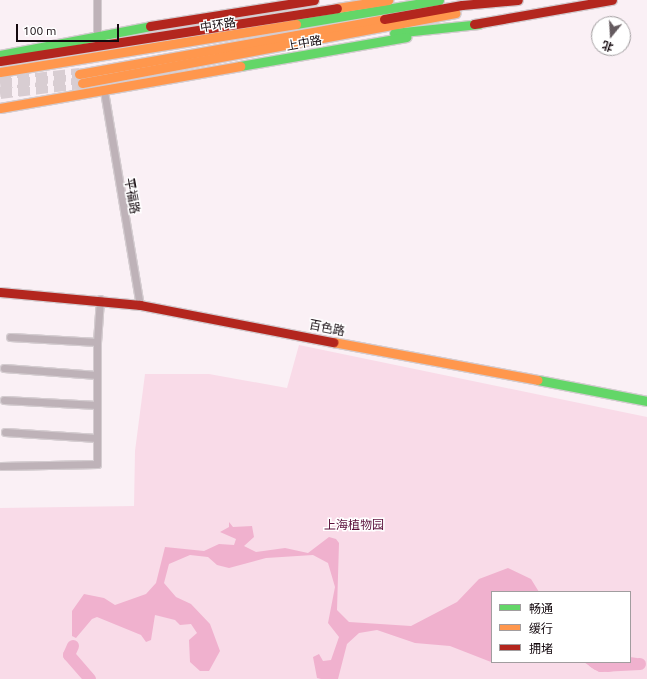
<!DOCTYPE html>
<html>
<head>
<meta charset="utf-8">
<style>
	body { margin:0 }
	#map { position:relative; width:647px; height:679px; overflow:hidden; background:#faf0f5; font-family:Ubuntu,"Noto Sans SC",sans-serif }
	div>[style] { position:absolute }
	.green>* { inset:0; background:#f9dbe8 }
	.water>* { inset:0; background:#f0b1ce }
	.river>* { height:12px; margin:-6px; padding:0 6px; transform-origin:6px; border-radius:6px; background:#f0b1ce }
	.highway-tunnel>* { height:12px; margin-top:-6px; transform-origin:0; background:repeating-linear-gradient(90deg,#d8cdd2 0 12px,transparent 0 18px) }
	.roads { filter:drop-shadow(1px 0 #d4ccd0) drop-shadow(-1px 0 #d4ccd0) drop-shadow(0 1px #d4ccd0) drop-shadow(0 -1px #d4ccd0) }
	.street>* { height:7px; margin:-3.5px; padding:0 3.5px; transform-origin:3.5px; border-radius:3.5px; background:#beb2b8 }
	.fast>* { height:9px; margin:-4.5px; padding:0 4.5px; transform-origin:4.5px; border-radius:4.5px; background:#63d668 }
	.slow>* { height:9px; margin:-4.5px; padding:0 4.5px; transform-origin:4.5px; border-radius:4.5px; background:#ff974d }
	.jam>* { height:9px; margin:-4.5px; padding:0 4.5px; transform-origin:4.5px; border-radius:4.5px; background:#b3261e }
	span { translate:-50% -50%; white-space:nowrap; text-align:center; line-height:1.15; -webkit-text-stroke:3px #fff; paint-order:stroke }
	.street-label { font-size:12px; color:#14090e }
	.park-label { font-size:12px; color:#5a103a }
	.legend { position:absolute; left:491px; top:591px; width:140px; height:72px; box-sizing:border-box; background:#fff; border:1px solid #a19d9f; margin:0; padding:5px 7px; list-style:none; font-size:12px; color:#14090e }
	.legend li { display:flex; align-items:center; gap:8px; height:20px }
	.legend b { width:20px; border:1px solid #a19d9f }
	.north { position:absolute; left:591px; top:16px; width:40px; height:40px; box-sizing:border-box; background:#fff; border:1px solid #a19d9f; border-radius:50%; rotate:198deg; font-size:11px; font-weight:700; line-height:16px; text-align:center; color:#14090e }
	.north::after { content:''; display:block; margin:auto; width:14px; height:18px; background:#645a5f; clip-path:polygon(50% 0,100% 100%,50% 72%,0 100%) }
	.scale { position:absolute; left:16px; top:24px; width:103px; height:18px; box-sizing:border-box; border:2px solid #14090e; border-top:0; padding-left:5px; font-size:12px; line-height:14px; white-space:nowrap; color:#14090e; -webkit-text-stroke:3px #fff; paint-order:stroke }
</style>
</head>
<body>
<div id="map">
	<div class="green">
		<i style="clip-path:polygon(evenodd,299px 345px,647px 417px,647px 679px,0 679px,0 508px,134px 506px,135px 451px,145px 374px,209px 374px,287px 388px,299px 345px,492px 592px,630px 592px,630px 662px,492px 662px,492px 592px)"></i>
	</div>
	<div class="water">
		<i style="clip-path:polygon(229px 522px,233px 527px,252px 526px,254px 537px,244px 546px,256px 552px,285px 548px,308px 553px,329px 537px,336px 539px,339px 543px,337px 610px,349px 622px,411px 626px,457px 602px,479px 579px,508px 568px,531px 579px,539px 592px,492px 592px,492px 662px,495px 662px,491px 662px,450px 646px,415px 643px,377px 630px,359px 633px,347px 644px,338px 679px,321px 679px,317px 678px,313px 657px,319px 654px,323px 661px,331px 660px,339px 637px,328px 623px,335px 587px,328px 563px,313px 555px,266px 558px,229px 568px,217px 565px,208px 557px,190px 555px,169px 564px,164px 583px,176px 597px,191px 604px,210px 624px,220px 651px,209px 671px,200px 671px,190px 662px,189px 640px,197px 633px,191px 624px,180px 625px,175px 620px,155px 615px,151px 640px,146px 642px,141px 635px,97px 617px,92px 619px,76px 638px,72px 636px,72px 611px,84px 594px,104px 598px,115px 605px,146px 594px,156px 583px,165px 547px,204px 551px,219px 544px,234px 545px,236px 539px,220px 532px,229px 527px)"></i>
		<i style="clip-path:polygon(630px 657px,637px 658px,636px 667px,608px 672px,595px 670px,584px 662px,630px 662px)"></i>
	</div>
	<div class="river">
		<i style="left:73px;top:646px;width:10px;rotate:114deg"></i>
		<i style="left:69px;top:655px;width:32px;rotate:49deg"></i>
		<i style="left:594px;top:662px;width:8px;rotate:30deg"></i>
		<i style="left:601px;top:666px;width:39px;rotate:-3deg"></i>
	</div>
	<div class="highway-tunnel">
		<i style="left:0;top:83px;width:80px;rotate:-6.5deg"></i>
		<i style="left:0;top:93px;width:83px;rotate:-7deg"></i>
	</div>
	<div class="roads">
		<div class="street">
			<i style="left:97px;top:35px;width:35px;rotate:-90deg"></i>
			<i style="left:104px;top:91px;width:217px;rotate:80.5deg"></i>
			<i style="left:97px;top:342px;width:43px;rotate:-86deg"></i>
			<i style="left:4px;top:368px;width:93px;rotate:4.3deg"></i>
			<i style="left:4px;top:400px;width:93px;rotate:3.1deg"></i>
			<i style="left:5px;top:432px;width:92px;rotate:3.7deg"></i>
			<i style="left:1px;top:466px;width:96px;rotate:-1.2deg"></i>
			<i style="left:97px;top:464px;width:122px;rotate:-90deg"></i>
			<i style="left:97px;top:342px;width:87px;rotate:-176.7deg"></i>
		</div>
		<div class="fast">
			<i style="left:296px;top:24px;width:145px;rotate:-9.5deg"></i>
			<i style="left:394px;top:33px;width:85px;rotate:-6deg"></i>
			<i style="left:0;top:55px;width:153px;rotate:-10.9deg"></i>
			<i style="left:240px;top:66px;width:169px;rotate:-9.9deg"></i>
			<i style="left:538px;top:380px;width:111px;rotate:10.9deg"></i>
		</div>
		<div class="slow">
			<i style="left:337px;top:8px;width:52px;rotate:-8.9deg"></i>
			<i style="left:0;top:72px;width:300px;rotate:-9.2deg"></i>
			<i style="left:79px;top:74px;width:310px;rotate:-10.2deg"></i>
			<i style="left:82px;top:83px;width:380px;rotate:-10.6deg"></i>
			<i style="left:0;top:108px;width:244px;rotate:-9.9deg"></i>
			<i style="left:333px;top:342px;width:208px;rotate:10.5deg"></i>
		</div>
		<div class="jam">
			<i style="left:384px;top:19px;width:79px;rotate:-10.2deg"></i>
			<i style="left:462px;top:5px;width:56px;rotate:-5.1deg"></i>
			<i style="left:474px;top:24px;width:140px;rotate:-9.9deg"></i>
			<i style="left:150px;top:26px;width:166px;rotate:-9deg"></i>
			<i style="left:0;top:61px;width:341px;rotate:-8.9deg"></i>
			<i style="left:0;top:292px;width:141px;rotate:5.3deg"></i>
			<i style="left:140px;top:305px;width:197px;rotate:10.9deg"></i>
		</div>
	</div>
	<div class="street-label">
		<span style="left:218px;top:25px;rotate:-9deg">中环路</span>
		<span style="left:304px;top:43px;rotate:-10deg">上中路</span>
		<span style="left:132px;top:196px;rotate:80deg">平福路</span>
		<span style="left:327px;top:328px;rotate:11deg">百色路</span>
	</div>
	<div class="park-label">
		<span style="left:354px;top:525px">上海植物园</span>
	</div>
	<ul class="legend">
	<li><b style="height:5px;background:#63d668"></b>畅通</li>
	<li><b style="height:5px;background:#ff974d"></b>缓行</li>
	<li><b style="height:5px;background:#b3261e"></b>拥堵</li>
	</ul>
	<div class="north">北</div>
	<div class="scale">100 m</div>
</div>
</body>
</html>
